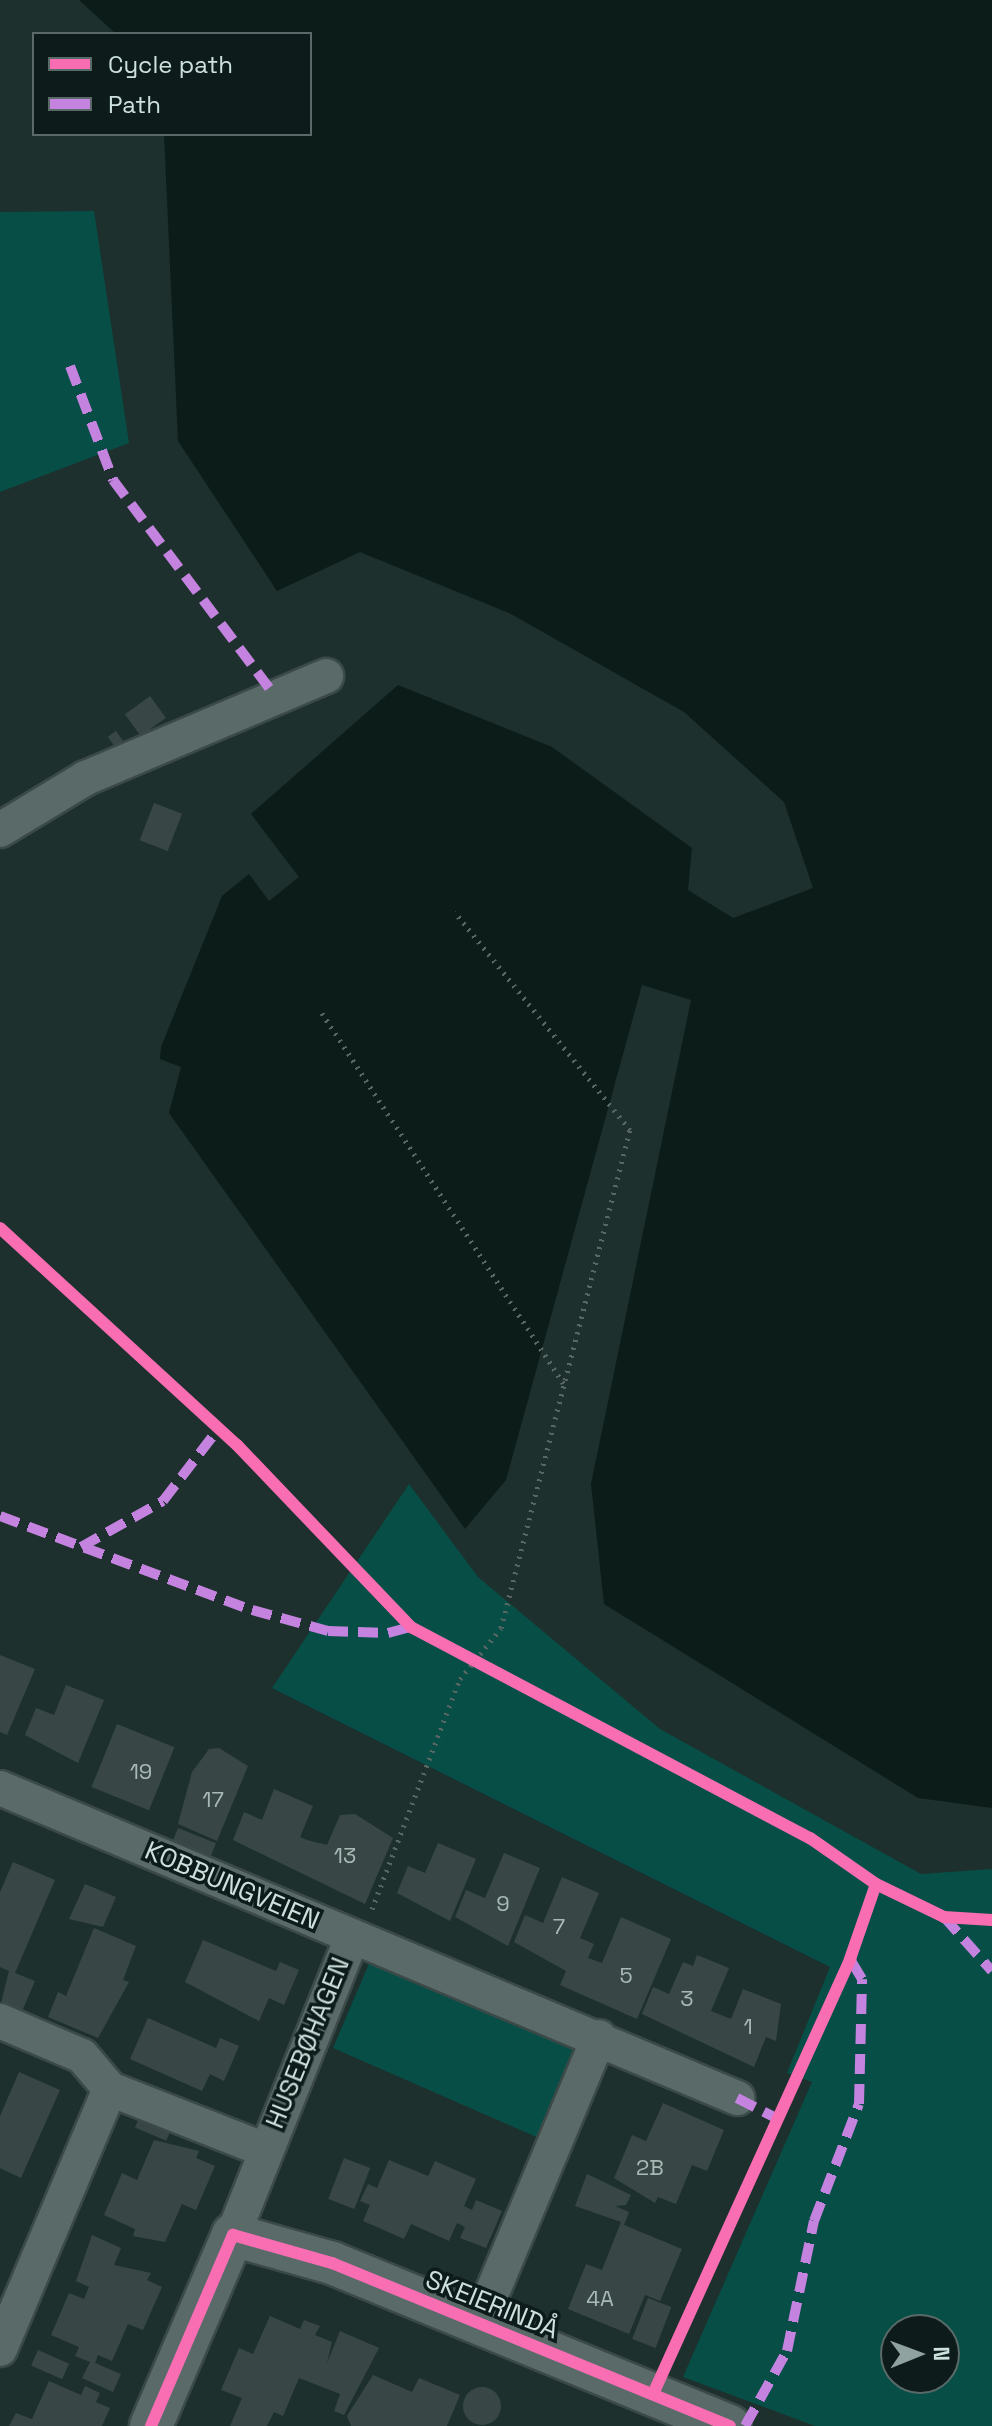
<!DOCTYPE html>
<html>
<head>
<meta charset="utf-8">
<style>
	body { margin:0 }
	#map { position:relative; width:992px; height:2426px; overflow:hidden; background:#1d302d; font-family:"Space Grotesk",sans-serif }
	div>[style] { position:absolute }
	.green>* { inset:0; background:#074e47 }
	.water>* { inset:0; background:#0b1c19 }
	.building>* { inset:0; background:#384745; transform-origin:0 0 }
	.round { border-radius:50% }
	.path>* { height:5px; margin-top:-2.5px; transform-origin:0; background:repeating-linear-gradient(90deg,#586764 0 2px,transparent 0 8px) }
	.roads { filter:drop-shadow(2px 0 #3b4a48) drop-shadow(-2px 0 #3b4a48) drop-shadow(0 2px #3b4a48) drop-shadow(0 -2px #3b4a48) }
	.minor>* { height:34px; margin:-17px; padding:0 17px; transform-origin:17px; border-radius:17px; background:#596a68 }
	.tertiary>* { height:42px; margin:-21px; padding:0 21px; transform-origin:21px; border-radius:21px; background:#596a68 }
	.quiet>* { height:10px; margin-top:-5px; transform-origin:0; background:repeating-linear-gradient(90deg,#c483df 0 20px,transparent 0 30px) }
	.cycleway>* { height:12px; margin:-6px; padding:0 6px; transform-origin:6px; border-radius:6px; background:#f96db3 }
	span { translate:-50% -50%; white-space:nowrap; text-align:center; line-height:1.15; -webkit-text-stroke:7px #0d1c1a; paint-order:stroke }
	.number-label { font-size:22px; color:#a8bab6 }
	.number-label span { -webkit-text-stroke-width:0 }
	.street-label { font-size:26px; color:#cde0dc }
	.legend { position:absolute; left:32px; top:32px; width:280px; height:104px; box-sizing:border-box; background:#0d1c1a; border:2px solid #5a6a68; margin:0; padding:10px 14px; list-style:none; font-size:24px; color:#cde0dc }
	.legend li { display:flex; align-items:center; gap:16px; height:40px }
	.legend b { width:40px; border:2px solid #5a6a68 }
	.north { position:absolute; left:880px; top:2314px; width:80px; height:80px; box-sizing:border-box; background:#0d1c1a; border:2px solid #5a6a68; border-radius:50%; rotate:89deg; font-size:22px; font-weight:700; line-height:32px; text-align:center; color:#cde0dc }
	.north::after { content:''; display:block; margin:auto; width:28px; height:36px; background:#8fa29f; clip-path:polygon(50% 0,100% 100%,50% 72%,0 100%) }
</style>
</head>
<body>
<div id="map">
	<div class="green">
		<i style="clip-path:polygon(94px 211px,129px 443px,0 492px,0 212px)"></i>
		<i style="clip-path:polygon(evenodd,409px 1484px,478px 1577px,660px 1729px,921px 1874px,992px 1869px,992px 2426px,815px 2426px,683px 2377px,812px 2082px,787px 2073px,830px 1967px,272px 1688px,409px 1484px,944px 2330px,944px 2378px,896px 2378px,896px 2330px,944px 2330px)"></i>
		<i style="clip-path:polygon(371px 1959px,595px 2040px,550px 2143px,333px 2048px)"></i>
	</div>
	<div class="water">
		<i style="clip-path:polygon(79px 0,992px 0,992px 1808px,918px 1798px,604px 1604px,591px 1484px,691px 1000px,642px 985px,506px 1480px,465px 1529px,169px 1113px,181px 1067px,160px 1059px,161px 1047px,222px 896px,249px 874px,269px 901px,299px 877px,251px 814px,398px 685px,552px 747px,692px 848px,688px 890px,733px 918px,813px 888px,784px 802px,684px 712px,511px 614px,360px 552px,277px 591px,178px 441px,164px 134px,310px 134px,310px 34px,116px 34px)"></i>
	</div>
	<div class="building">
		<i style="left:150px;top:696px;width:27px;height:31px;rotate:54deg"></i>
		<i style="left:116px;top:731px;width:12px;height:10px;rotate:55deg"></i>
		<i style="left:154px;top:803px;width:30px;height:40px;rotate:21deg"></i>
		<i style="clip-path:polygon(0 1655px,35px 1669px,7px 1735px,0 1732px)"></i>
		<i style="clip-path:polygon(66px 1685px,104px 1700px,78px 1763px,25px 1735px,36px 1708px,54px 1715px)"></i>
		<i style="left:117px;top:1724px;width:62px;height:68px;rotate:22deg"></i>
		<i style="clip-path:polygon(219px 1748px,248px 1766px,217px 1841px,178px 1824px,192px 1772px,209px 1749px)"></i>
		<i style="clip-path:polygon(274px 1789px,313px 1806px,300px 1837px,307px 1840px,327px 1845px,340px 1815px,355px 1814px,393px 1838px,365px 1904px,233px 1840px,244px 1812px,262px 1820px)"></i>
		<i style="left:178px;top:1828px;width:41px;height:20px;rotate:22deg"></i>
		<i style="clip-path:polygon(438px 1843px,476px 1859px,450px 1921px,397px 1893px,408px 1866px,425px 1873px)"></i>
		<i style="clip-path:polygon(504px 1853px,540px 1868px,508px 1946px,455px 1917px,466px 1890px,485px 1898px)"></i>
		<i style="clip-path:polygon(13px 1862px,55px 1880px,15px 1973px,35px 1981px,20px 2016px,0 2007px,9px 1971px,0 1967px,0 1892px)"></i>
		<i style="clip-path:polygon(562px 1877px,599px 1893px,580px 1938px,594px 1944px,588px 1958px,602px 1963px,621px 1917px,671px 1939px,637px 2019px,560px 1985px,566px 1971px,514px 1942px,525px 1915px,543px 1923px)"></i>
		<i style="clip-path:polygon(85px 1884px,116px 1897px,103px 1927px,69px 1919px)"></i>
		<i style="clip-path:polygon(94px 1928px,136px 1946px,123px 1980px,129px 1982px,98px 2038px,48px 2017px,58px 1992px,66px 1996px)"></i>
		<i style="clip-path:polygon(203px 1940px,276px 1971px,280px 1962px,299px 1970px,284px 2005px,269px 1998px,259px 2021px,185px 1982px)"></i>
		<i style="clip-path:polygon(697px 1955px,729px 1968px,711px 2011px,731px 2019px,743px 1989px,781px 2004px,776px 2041px,766px 2037px,754px 2067px,642px 2014px,653px 1987px,669px 1994px,683px 1962px,693px 1966px)"></i>
		<i style="clip-path:polygon(148px 2018px,216px 2048px,220px 2038px,239px 2046px,224px 2081px,210px 2074px,202px 2091px,130px 2059px)"></i>
		<i style="clip-path:polygon(19px 2072px,60px 2090px,21px 2178px,0 2168px,0 2116px)"></i>
		<i style="clip-path:polygon(663px 2103px,724px 2130px,707px 2171px,692px 2165px,676px 2204px,658px 2197px,655px 2203px,614px 2178px,632px 2135px,646px 2141px)"></i>
		<i style="left:142px;top:2111px;width:34px;height:18px;rotate:23deg"></i>
		<i style="clip-path:polygon(154px 2140px,199px 2151px,196px 2158px,215px 2166px,196px 2210px,182px 2204px,165px 2242px,133px 2236px,135px 2229px,104px 2215px,122px 2173px,137px 2180px)"></i>
		<i style="left:344px;top:2158px;width:28px;height:44px;rotate:21deg"></i>
		<i style="clip-path:polygon(389px 2160px,428px 2176px,435px 2161px,476px 2179px,464px 2206px,472px 2210px,476px 2200px,502px 2211px,486px 2248px,460px 2238px,465px 2227px,457px 2223px,449px 2241px,411px 2224px,404px 2239px,363px 2221px,370px 2205px,360px 2201px,368px 2184px,377px 2188px)"></i>
		<i style="clip-path:polygon(587px 2174px,631px 2195px,626px 2205px,615px 2206px,629px 2212px,624px 2225px,682px 2249px,660px 2301px,645px 2295px,629px 2334px,568px 2309px,586px 2264px,602px 2270px,621px 2222px,575px 2206px)"></i>
		<i style="clip-path:polygon(92px 2235px,121px 2248px,114px 2265px,151px 2273px,147px 2280px,162px 2287px,143px 2330px,128px 2324px,112px 2361px,98px 2355px,95px 2363px,121px 2374px,113px 2392px,82px 2378px,90px 2362px,75px 2356px,79px 2347px,51px 2335px,69px 2293px,84px 2299px,89px 2287px,76px 2281px)"></i>
		<i style="left:648px;top:2298px;width:25px;height:44px;rotate:21deg"></i>
		<i style="clip-path:polygon(270px 2316px,300px 2329px,304px 2320px,320px 2326px,315px 2335px,332px 2342px,327px 2363px,340px 2331px,379px 2348px,344px 2415px,334px 2411px,340px 2394px,299px 2378px,283px 2416px,274px 2412px,267px 2426px,230px 2426px,242px 2398px,221px 2390px,239px 2348px,253px 2354px)"></i>
		<i style="left:38px;top:2350px;width:34px;height:17px;rotate:24deg"></i>
		<i style="clip-path:polygon(373px 2375px,412px 2392px,419px 2378px,460px 2395px,447px 2426px,351px 2426px,347px 2416px)"></i>
		<i style="clip-path:polygon(49px 2381px,81px 2395px,85px 2386px,100px 2393px,96px 2402px,110px 2408px,102px 2426px,9px 2426px,16px 2413px,32px 2419px)"></i>
		<i class="round" style="left:463px;top:2387px;width:38px;height:38px"></i>
	</div>
	<div class="path">
		<i style="left:322px;top:1013px;width:443px;rotate:56.9deg"></i>
		<i style="left:372px;top:1909px;width:246px;rotate:-69.1deg"></i>
		<i style="left:460px;top:1679px;width:65px;rotate:-51.2deg"></i>
		<i style="left:501px;top:1628px;width:514px;rotate:-75.48deg"></i>
		<i style="left:630px;top:1130px;width:280px;rotate:-128.8deg"></i>
	</div>
	<div class="roads">
		<div class="minor">
			<i style="left:0;top:830px;width:100px;rotate:-31.2deg"></i>
			<i style="left:86px;top:778px;width:261px;rotate:-23deg"></i>
			<i style="left:0;top:1788px;width:800px;rotate:22.81deg"></i>
			<i style="left:0;top:2021px;width:89px;rotate:23.1deg"></i>
			<i style="left:82px;top:2056px;width:43px;rotate:49.7deg"></i>
			<i style="left:110px;top:2089px;width:167px;rotate:21.5deg"></i>
			<i style="left:233px;top:2235px;width:321px;rotate:-68.2deg"></i>
			<i style="left:479px;top:2324px;width:311px;rotate:-67.3deg"></i>
			<i style="left:0;top:2349px;width:282px;rotate:-67.1deg"></i>
		</div>
		<div class="tertiary">
			<i style="left:151px;top:2426px;width:208px;rotate:-66.8deg"></i>
			<i style="left:233px;top:2235px;width:103px;rotate:15.8deg"></i>
			<i style="left:332px;top:2263px;width:430px;rotate:22.3deg"></i>
		</div>
	</div>
	<div class="quiet">
		<i style="left:70px;top:366px;width:122px;rotate:69.3deg"></i>
		<i style="left:113px;top:480px;width:266px;rotate:53.1deg"></i>
		<i style="left:0;top:1516px;width:269px;rotate:20.5deg"></i>
		<i style="left:252px;top:1610px;width:79px;rotate:15.4deg"></i>
		<i style="left:328px;top:1631px;width:60px;rotate:1.9deg"></i>
		<i style="left:388px;top:1633px;width:24px;rotate:-15deg"></i>
		<i style="left:81px;top:1547px;width:94px;rotate:-29.3deg"></i>
		<i style="left:163px;top:1501px;width:92px;rotate:-52.5deg"></i>
		<i style="left:944px;top:1917px;width:72px;rotate:48.4deg"></i>
		<i style="left:737px;top:2098px;width:46px;rotate:27.1deg"></i>
		<i style="left:745px;top:2426px;width:86px;rotate:-60.8deg"></i>
		<i style="left:787px;top:2351px;width:133px;rotate:-78.3deg"></i>
		<i style="left:814px;top:2221px;width:125px;rotate:-69deg"></i>
		<i style="left:859px;top:2104px;width:125px;rotate:-88.6deg"></i>
		<i style="left:862px;top:1979px;width:23px;rotate:-121deg"></i>
	</div>
	<div class="cycleway">
		<i style="left:0;top:1228px;width:321px;rotate:42.5deg"></i>
		<i style="left:237px;top:1445px;width:252px;rotate:46.3deg"></i>
		<i style="left:411px;top:1627px;width:451px;rotate:27.9deg"></i>
		<i style="left:810px;top:1838px;width:80px;rotate:34.9deg"></i>
		<i style="left:653px;top:2394px;width:478px;rotate:-65.6deg"></i>
		<i style="left:850px;top:1959px;width:79px;rotate:-70.9deg"></i>
		<i style="left:876px;top:1884px;width:76px;rotate:25.9deg"></i>
		<i style="left:944px;top:1917px;width:48px;rotate:3.6deg"></i>
		<i style="left:151px;top:2426px;width:208px;rotate:-66.8deg"></i>
		<i style="left:233px;top:2235px;width:103px;rotate:15.8deg"></i>
		<i style="left:332px;top:2263px;width:430px;rotate:22.3deg"></i>
	</div>
	<div class="number-label">
		<span style="left:141px;top:1772px">19</span>
		<span style="left:213px;top:1800px">17</span>
		<span style="left:345px;top:1856px">13</span>
		<span style="left:503px;top:1904px">9</span>
		<span style="left:559px;top:1927px">7</span>
		<span style="left:626px;top:1976px">5</span>
		<span style="left:687px;top:1999px">3</span>
		<span style="left:748px;top:2027px">1</span>
		<span style="left:650px;top:2168px">2B</span>
		<span style="left:600px;top:2299px">4A</span>
	</div>
	<div class="street-label">
		<span style="left:232px;top:1886px;rotate:23deg">KOBBUNGVEIEN</span>
		<span style="left:308px;top:2043px;rotate:-68deg">HUSEBØHAGEN</span>
		<span style="left:492px;top:2305px;rotate:22deg">SKEIERINDÅ</span>
	</div>
	<ul class="legend">
	<li><b style="height:10px;background:#f96db3"></b>Cycle path</li>
	<li><b style="height:10px;background:#c483df"></b>Path</li>
	</ul>
	<div class="north">N</div>
</div>
</body>
</html>
